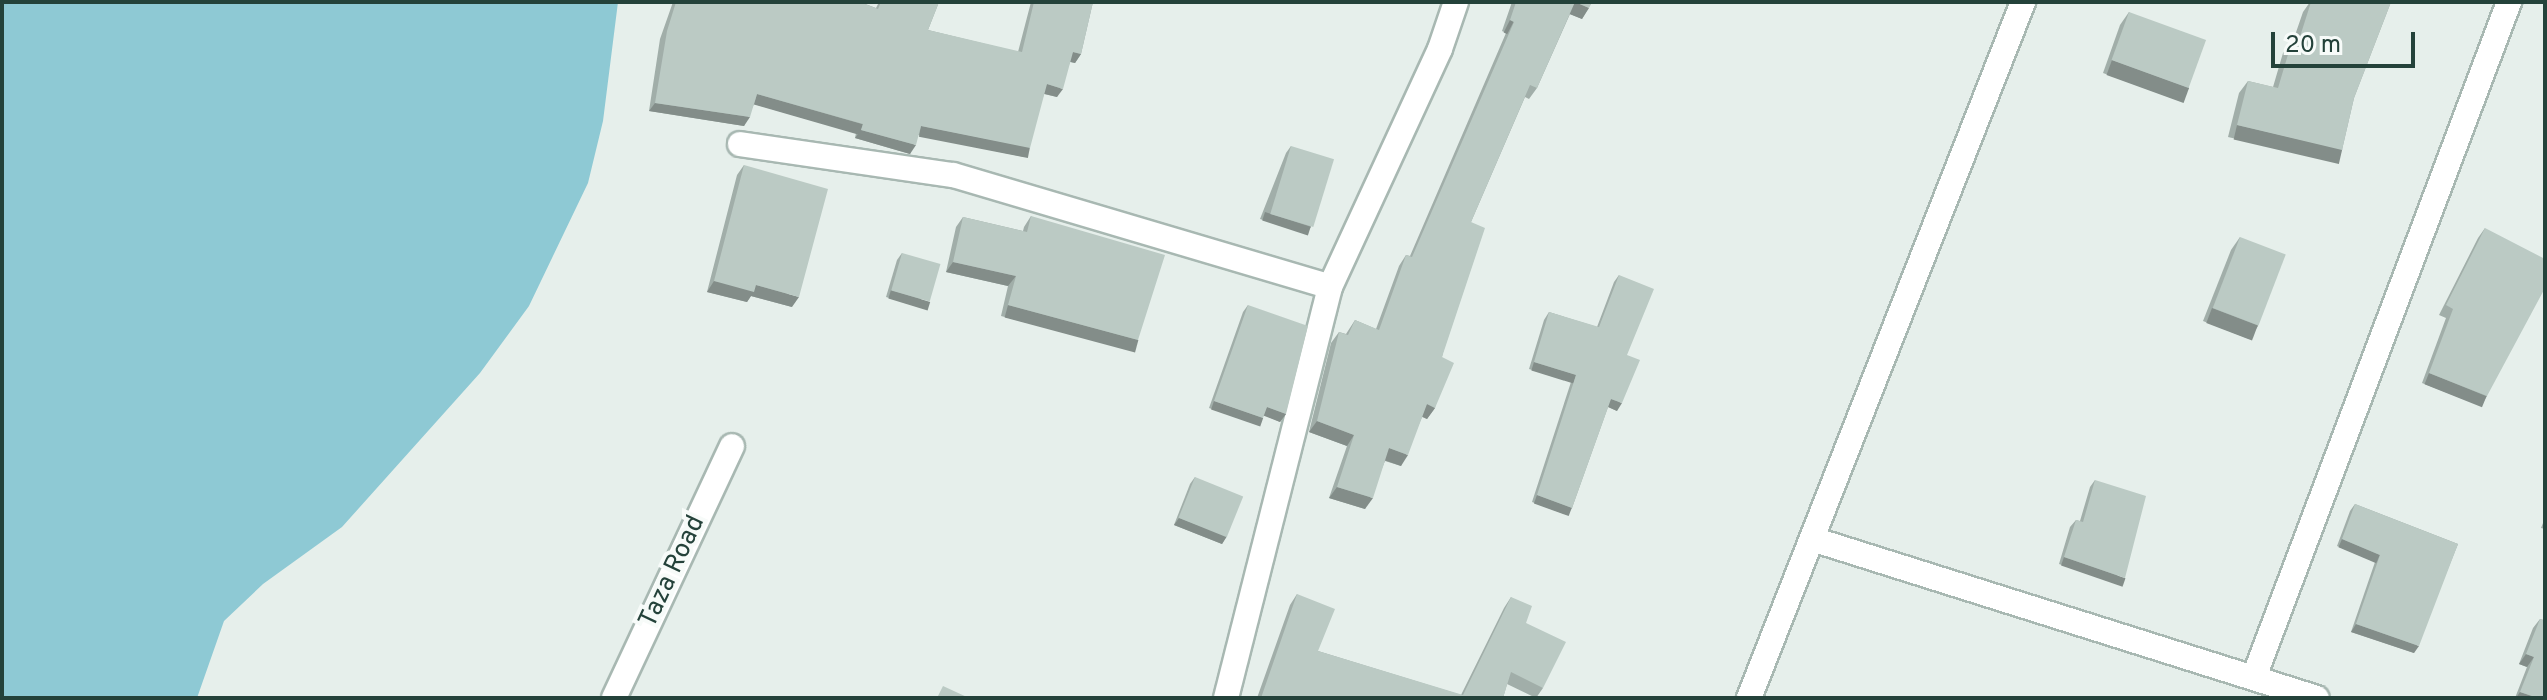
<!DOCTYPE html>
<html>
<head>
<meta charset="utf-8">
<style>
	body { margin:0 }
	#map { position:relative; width:2547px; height:700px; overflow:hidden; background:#e6efeb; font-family:Overpass,sans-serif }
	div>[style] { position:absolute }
	.water>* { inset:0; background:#8ec9d4 }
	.roads { filter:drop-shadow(2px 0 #a8b8b2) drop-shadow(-2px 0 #a8b8b2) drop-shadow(0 2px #a8b8b2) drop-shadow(0 -2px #a8b8b2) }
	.minor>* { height:24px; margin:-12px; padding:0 12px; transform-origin:12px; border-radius:12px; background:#fff }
	.wall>* { inset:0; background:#a1aea9 }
	.shaded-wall>* { inset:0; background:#838d89; transform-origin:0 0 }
	.building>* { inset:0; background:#bbcac4; transform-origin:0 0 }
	span { translate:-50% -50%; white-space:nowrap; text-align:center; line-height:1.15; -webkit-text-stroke:8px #f7fbf9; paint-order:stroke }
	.street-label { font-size:26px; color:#24423a }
	.frame { position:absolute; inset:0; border:4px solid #24423a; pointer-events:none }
	.scale { position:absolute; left:2271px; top:32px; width:144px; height:36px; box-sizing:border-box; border:4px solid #24423a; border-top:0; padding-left:10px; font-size:24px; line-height:28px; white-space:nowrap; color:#24423a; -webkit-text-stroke:6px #f7fbf9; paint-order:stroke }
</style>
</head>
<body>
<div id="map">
	<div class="water">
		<i style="clip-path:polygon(2px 2px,618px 2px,603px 121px,588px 183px,529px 306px,480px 373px,342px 527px,263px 584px,224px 621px,197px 698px,2px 698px)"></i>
	</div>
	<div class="roads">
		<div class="minor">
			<i style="left:740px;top:144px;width:215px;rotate:8.3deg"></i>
			<i style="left:953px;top:175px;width:393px;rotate:16.5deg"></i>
			<i style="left:1812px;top:539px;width:529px;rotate:17.48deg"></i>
			<i style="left:2254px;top:677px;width:722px;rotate:-69.3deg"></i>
			<i style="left:614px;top:698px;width:278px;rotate:-64.9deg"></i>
			<i style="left:1226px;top:698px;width:424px;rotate:-75.8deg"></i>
			<i style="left:1330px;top:287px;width:262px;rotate:-65.2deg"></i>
			<i style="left:1440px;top:49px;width:50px;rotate:-71.2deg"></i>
			<i style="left:1749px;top:698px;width:748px;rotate:-68.51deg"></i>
		</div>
	</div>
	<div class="wall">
		<i style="clip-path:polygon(673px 2px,860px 2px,876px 8px,879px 2px,939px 2px,928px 30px,1018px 52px,1031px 2px,1093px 2px,1081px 54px,1075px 63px,1070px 62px,1057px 97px,1044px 94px,1024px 157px,918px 135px,910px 154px,855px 138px,856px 133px,754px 104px,744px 126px,649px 111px,660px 39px)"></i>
		<i style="clip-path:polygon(1512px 2px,1592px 2px,1582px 19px,1570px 14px,1537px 88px,1529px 99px,1525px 97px,1471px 222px,1442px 357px,1435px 408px,1427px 419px,1422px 417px,1401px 466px,1385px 461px,1365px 509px,1329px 498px,1347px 446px,1309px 432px,1331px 343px,1339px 332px,1346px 334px,1355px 320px,1376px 329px,1399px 266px,1406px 255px,1410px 256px,1506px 33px,1502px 31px)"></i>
		<i style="clip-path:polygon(2310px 2px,2391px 2px,2354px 98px,2342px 150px,2334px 162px,2228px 137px,2239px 93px,2248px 81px,2273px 87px,2283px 53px,2292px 41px,2293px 41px,2303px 12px)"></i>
		<i style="clip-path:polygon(2129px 12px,2189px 88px,2180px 101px,2103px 73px,2120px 25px)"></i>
		<i style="clip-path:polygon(1291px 146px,1311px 227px,1306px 234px,1260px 219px,1286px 153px)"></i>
		<i style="clip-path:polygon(744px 165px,792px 307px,751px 296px,747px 302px,707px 292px,737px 175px)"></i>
		<i style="clip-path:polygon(1031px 216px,1138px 340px,1130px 350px,1001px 316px,1008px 286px,946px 272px,956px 227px,963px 217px,1023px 231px,1024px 227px)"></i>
		<i style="clip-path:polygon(2485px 228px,2487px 396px,2481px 406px,2422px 383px,2446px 318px,2439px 315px,2478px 238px)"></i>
		<i style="clip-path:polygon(2240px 237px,2258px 326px,2249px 339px,2203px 321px,2231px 250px)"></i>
		<i style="clip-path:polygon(902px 253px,925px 309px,886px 297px,897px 260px)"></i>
		<i style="clip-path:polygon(1619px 275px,1627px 355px,1617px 411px,1608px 407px,1572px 508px,1567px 515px,1532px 502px,1571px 382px,1529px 369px,1544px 320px,1549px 312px,1597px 327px,1614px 282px)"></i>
		<i style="clip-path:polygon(1248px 305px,1286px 414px,1280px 422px,1264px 415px,1258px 425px,1209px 408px,1243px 312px)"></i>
		<i style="clip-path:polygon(1195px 477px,1227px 536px,1222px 544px,1174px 525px,1190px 484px)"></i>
		<i style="clip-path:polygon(2095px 480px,2120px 585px,2059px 564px,2070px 527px,2076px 520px,2080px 521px,2090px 487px)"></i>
		<i style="clip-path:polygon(2355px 504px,2458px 544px,2414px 653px,2351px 632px,2375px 562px,2337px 546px,2350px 511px)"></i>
		<i style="clip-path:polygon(2545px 518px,2545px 529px,2541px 528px)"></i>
		<i style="clip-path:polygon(1297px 594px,1318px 651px,1461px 695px,1504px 608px,1511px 597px,1526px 623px,1543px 688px,1536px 698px,1507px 684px,1503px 698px,1257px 698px,1290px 605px)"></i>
		<i style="clip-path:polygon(2545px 617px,2545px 698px,2515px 698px,2527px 667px,2519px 664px,2533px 628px,2540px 619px,2544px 620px)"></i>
	</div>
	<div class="shaded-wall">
		<i style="clip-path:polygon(1575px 2px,1589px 8px,1582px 19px,1567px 13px)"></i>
		<i style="left:1510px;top:20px;width:4px;height:14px;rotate:27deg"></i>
		<i style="clip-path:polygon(1073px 52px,1081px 54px,1075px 63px,1067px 61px)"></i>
		<i style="left:2112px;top:60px;width:82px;height:16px;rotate:20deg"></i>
		<i style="clip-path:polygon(1047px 84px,1063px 89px,1057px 97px,1041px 93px)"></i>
		<i style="left:757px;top:94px;width:110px;height:11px;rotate:16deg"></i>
		<i style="clip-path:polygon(655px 103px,750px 117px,744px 126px,649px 111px)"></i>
		<i style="left:2237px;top:125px;width:108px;height:15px;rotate:13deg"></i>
		<i style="left:921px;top:126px;width:111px;height:11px;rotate:11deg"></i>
		<i style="clip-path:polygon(861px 130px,916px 145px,910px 154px,855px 138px)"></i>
		<i style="left:1265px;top:212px;width:48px;height:9px;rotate:18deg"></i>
		<i style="clip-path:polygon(953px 262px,1016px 276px,1008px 286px,946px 272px)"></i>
		<i style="clip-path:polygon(714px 281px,756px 285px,799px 297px,792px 307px,751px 296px,747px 302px,707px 292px)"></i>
		<i style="left:891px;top:290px;width:41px;height:9px;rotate:17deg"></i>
		<i style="left:1008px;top:305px;width:135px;height:13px;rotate:15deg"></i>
		<i style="left:2212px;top:308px;width:49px;height:16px;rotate:21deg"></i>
		<i style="left:1534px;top:362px;width:44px;height:9px;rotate:17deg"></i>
		<i style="left:2429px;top:373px;width:62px;height:12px;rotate:22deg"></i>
		<i style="clip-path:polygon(1611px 399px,1622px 403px,1617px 411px,1606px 406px)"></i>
		<i style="left:1214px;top:401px;width:52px;height:9px;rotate:19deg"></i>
		<i style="clip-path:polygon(1427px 404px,1435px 408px,1427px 419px,1419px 415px)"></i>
		<i style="clip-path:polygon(1267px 407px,1286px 414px,1280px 422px,1262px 415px)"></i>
		<i style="clip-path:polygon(1317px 421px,1354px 435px,1347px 446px,1309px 432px)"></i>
		<i style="clip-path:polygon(1389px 448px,1408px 455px,1401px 466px,1381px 459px)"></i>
		<i style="clip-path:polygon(1337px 487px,1373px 498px,1365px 509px,1329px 498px)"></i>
		<i style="left:1537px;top:495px;width:37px;height:9px;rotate:20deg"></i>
		<i style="clip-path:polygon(1179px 518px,1227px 536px,1222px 544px,1174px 525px)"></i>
		<i style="left:2342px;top:539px;width:41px;height:9px;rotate:23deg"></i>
		<i style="left:2064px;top:557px;width:65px;height:9px;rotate:19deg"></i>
		<i style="clip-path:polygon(2356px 624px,2419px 646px,2414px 653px,2351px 632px)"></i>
		<i style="clip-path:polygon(2526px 654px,2534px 657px,2527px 667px,2519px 664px)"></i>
		<i style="clip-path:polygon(2520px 692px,2538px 698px,2516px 698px)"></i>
	</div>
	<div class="building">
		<i style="clip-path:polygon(676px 2px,860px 2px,878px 9px,881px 2px,939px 2px,928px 30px,1022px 52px,1034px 2px,1093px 2px,1081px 54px,1073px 52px,1063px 89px,1047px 84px,1030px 148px,921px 126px,916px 145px,861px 130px,863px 124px,757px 94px,750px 117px,655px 103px,667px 31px)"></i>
		<i style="clip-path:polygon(1516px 2px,1592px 2px,1589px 8px,1575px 2px,1537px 88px,1530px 85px,1471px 222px,1485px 228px,1442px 357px,1454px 363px,1435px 408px,1427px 404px,1408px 455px,1389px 448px,1373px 498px,1337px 487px,1354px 435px,1317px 421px,1339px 332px,1348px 335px,1355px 320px,1379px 330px,1406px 255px,1412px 257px,1514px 22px,1510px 20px)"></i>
		<i style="clip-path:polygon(2311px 2px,2391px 2px,2354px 98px,2342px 150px,2237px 125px,2248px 81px,2278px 88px,2292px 41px,2298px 43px)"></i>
		<i style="left:2129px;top:12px;width:82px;height:51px;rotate:20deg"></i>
		<i style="left:1291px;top:146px;width:45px;height:71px;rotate:17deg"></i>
		<i style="clip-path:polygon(744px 165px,828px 189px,799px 297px,756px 285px,754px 292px,714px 281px)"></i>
		<i style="clip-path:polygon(1031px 216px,1165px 255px,1138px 340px,1008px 305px,1016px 276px,953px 262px,963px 217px,1027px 232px)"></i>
		<i style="clip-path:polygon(2485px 228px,2545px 259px,2545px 288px,2487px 396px,2429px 373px,2453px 309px,2446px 305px)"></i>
		<i style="left:2240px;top:237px;width:49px;height:76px;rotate:21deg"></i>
		<i style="left:902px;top:253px;width:40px;height:39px;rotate:16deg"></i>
		<i style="clip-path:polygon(1619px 275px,1654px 289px,1627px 355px,1640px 360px,1622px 403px,1611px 399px,1572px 508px,1537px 495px,1576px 375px,1534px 362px,1549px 312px,1599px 327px)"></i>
		<i style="clip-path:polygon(1248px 305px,1308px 326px,1286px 414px,1267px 407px,1263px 418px,1214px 401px)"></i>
		<i style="left:1195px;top:477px;width:52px;height:44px;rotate:22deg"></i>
		<i style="clip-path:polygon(2095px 480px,2146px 496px,2125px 578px,2064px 557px,2076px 520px,2083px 522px)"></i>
		<i style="clip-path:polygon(2355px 504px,2458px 544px,2419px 646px,2356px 624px,2380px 555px,2342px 539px)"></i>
		<i style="clip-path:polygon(1297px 594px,1335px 609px,1318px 651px,1463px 695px,1511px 597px,1532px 606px,1526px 623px,1566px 642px,1543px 688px,1511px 672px,1503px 698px,1261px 698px)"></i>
		<i style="clip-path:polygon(2540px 619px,2545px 621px,2545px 698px,2538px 698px,2520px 692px,2534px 657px,2526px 654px)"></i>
		<i style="clip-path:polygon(943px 686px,969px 698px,937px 698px)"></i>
	</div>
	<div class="street-label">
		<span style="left:673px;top:572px;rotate:-65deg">Taza Road</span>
	</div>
	<div class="frame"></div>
	<div class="scale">20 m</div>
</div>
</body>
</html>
